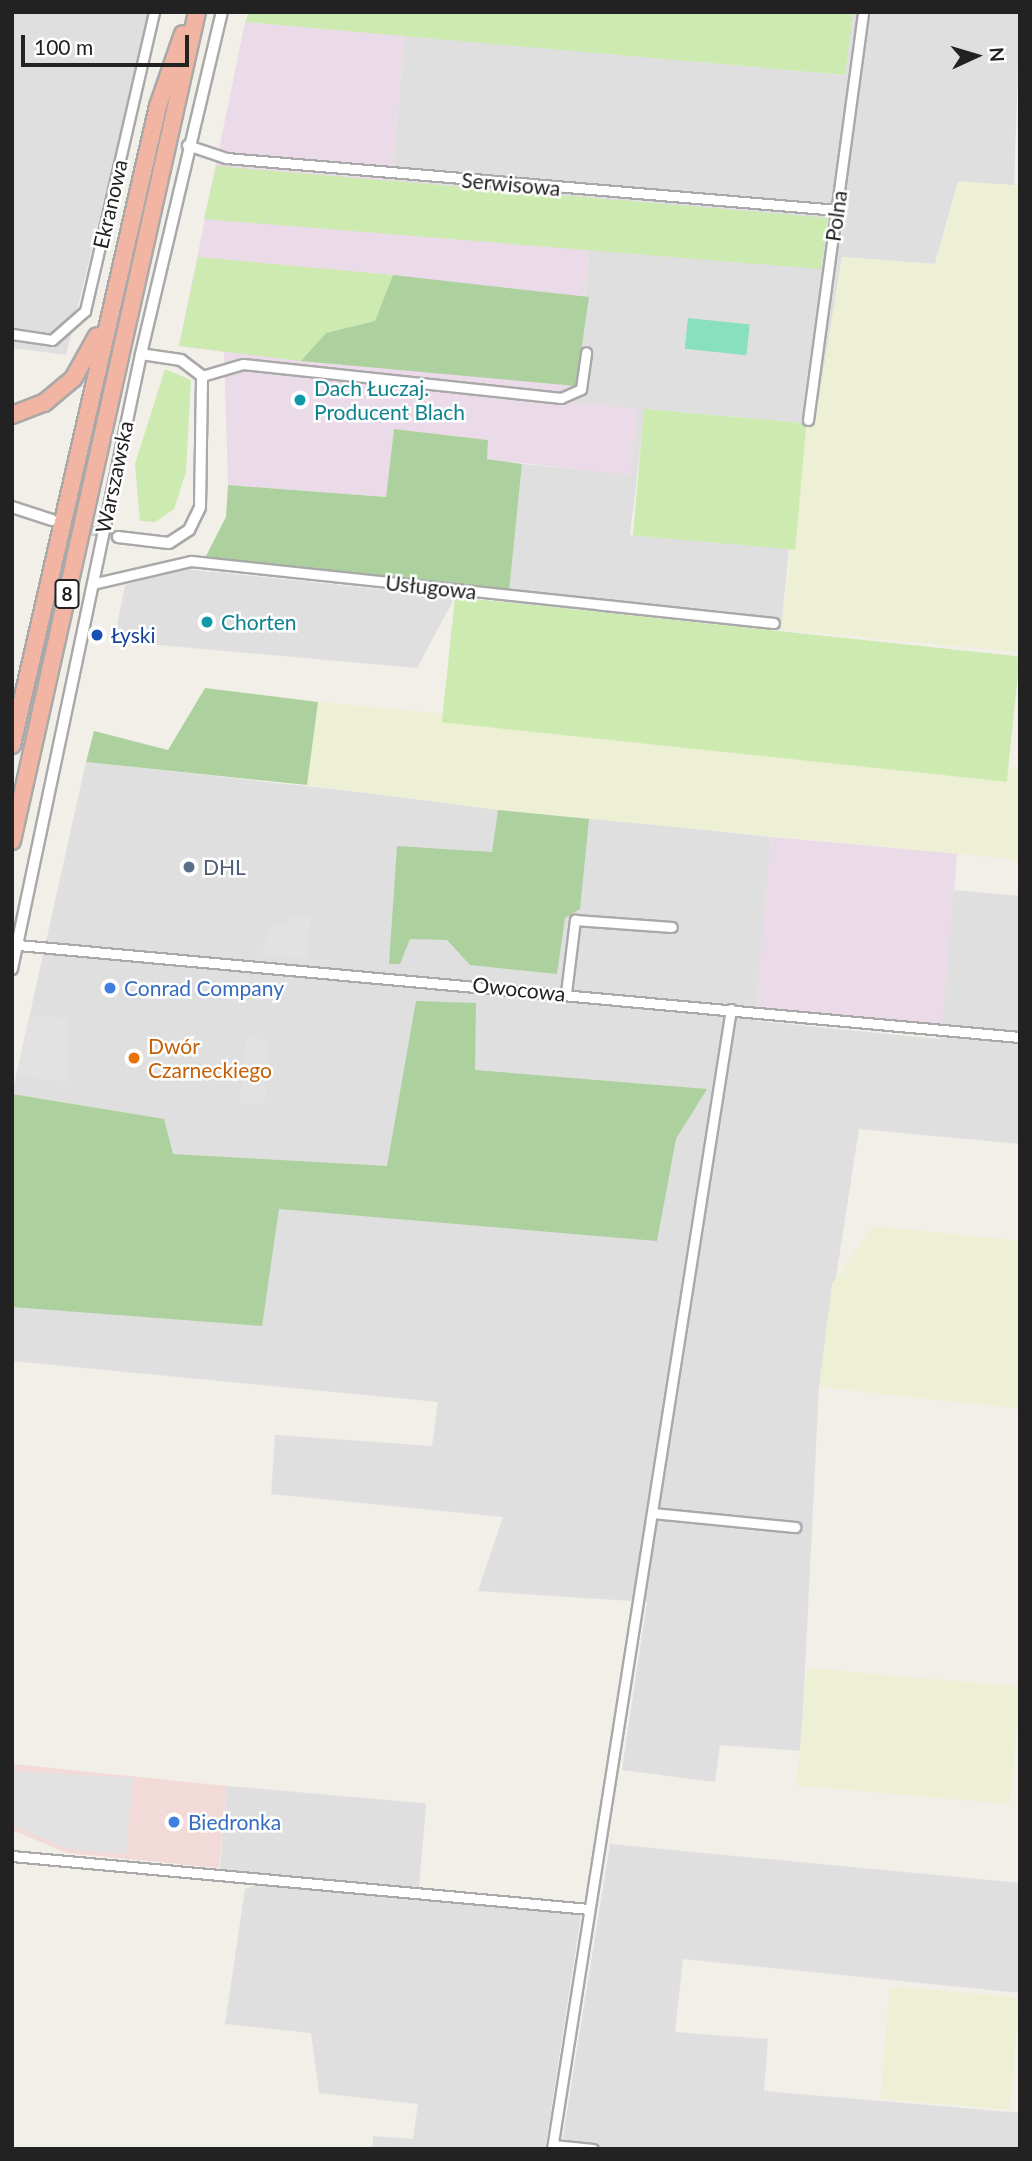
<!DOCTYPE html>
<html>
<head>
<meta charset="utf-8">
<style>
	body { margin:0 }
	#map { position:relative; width:1032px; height:2161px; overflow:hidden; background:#f2efe9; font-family:Lato,sans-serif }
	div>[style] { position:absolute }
	.residential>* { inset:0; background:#e0dfdf; transform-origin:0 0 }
	.commercial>* { inset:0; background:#f2dad9 }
	.industrial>* { inset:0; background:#ebdbe8; transform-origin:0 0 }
	.farmland>* { inset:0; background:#eef0d5; transform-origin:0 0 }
	.grass>* { inset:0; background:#cdebb0; transform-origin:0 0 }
	.forest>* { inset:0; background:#add19e }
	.pitch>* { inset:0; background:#88e0be; transform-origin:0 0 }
	.parking>* { inset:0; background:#e2e2e2 }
	.tertiary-tunnel>* { height:10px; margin-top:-5px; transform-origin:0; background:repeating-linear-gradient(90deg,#c8c6c1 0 10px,transparent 0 15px) }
	.roads { filter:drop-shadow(2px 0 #a9a9a9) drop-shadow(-2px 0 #a9a9a9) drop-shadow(0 2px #a9a9a9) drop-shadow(0 -2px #a9a9a9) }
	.minor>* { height:9px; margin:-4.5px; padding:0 4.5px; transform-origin:4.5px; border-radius:4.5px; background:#fff }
	.tertiary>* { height:10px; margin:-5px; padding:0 5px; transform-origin:5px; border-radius:5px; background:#fff }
	.trunk>* { height:16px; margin:-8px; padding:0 8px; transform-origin:8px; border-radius:8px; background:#f2b4a3 }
	.dots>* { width:19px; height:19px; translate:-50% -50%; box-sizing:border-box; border:4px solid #fff; border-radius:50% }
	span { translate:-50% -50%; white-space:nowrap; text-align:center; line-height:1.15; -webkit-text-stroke:5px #fff; paint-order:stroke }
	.shield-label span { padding:2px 5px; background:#fff; border:2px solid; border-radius:5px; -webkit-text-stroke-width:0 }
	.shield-label { font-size:19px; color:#222; font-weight:700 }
	.street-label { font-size:21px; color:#222 }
	.culture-label { font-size:21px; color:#0d838f }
	.left { translate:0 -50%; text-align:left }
	.transit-label { font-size:21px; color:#164399 }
	.service-label { font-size:21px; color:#4e5e75 }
	.shop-label { font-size:21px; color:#366cbe }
	.food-label { font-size:21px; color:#c56008 }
	.frame { position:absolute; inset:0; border:14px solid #222; pointer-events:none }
	.north { position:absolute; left:941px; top:21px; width:70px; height:70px; -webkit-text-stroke:5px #fff; paint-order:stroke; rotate:86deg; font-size:19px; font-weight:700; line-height:28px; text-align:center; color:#222 }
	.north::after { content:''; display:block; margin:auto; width:24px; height:32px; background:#222; clip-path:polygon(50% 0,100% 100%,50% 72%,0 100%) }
	.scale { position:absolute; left:21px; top:35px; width:168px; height:32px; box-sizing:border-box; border:4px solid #222; border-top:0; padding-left:9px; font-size:21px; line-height:24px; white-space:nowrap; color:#222; -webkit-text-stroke:5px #fff; paint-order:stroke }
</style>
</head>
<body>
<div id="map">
	<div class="residential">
		<i style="clip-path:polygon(12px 12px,150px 12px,66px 355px,12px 348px)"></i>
		<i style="clip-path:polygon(853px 12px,1020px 12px,1014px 185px,958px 182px,935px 264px,842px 257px,815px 424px,645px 409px,630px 535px,789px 549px,781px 630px,507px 603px,522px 464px,630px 474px,575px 403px,594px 199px,392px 181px,404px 35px,844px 75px)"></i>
		<i style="clip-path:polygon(176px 568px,455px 597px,417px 668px,114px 641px,125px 585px)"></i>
		<i style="clip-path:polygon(86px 762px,771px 837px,757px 1021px,939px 1039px,953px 890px,1020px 896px,1020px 1144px,859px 1129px,819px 1387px,801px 1751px,720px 1745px,715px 1782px,622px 1770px,647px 1602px,478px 1591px,503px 1517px,271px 1494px,275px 1435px,432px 1446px,438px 1402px,12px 1361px,12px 1094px)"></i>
		<i style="left:227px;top:1786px;width:200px;height:84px;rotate:5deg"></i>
		<i style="clip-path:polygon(610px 1844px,1020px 1883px,1020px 1993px,683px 1959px,675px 2032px,768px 2039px,764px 2091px,1020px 2113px,1020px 2149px,561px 2149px)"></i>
		<i style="clip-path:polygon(258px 1884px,581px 1915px,545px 2149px,372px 2149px,373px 2136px,413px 2139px,418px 2104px,319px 2093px,311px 2033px,225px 2024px,245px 1889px)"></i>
	</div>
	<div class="commercial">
		<i style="clip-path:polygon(12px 1764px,227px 1786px,219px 1868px,67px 1853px,12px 1830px)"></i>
	</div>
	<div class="industrial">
		<i style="clip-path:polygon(245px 22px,404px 35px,392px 181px,594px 198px,575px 402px,637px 409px,631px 475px,486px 459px,487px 440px,394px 429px,386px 497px,228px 485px,224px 352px,179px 346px)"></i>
		<i style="left:771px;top:837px;width:187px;height:184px;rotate:5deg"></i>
	</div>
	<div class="farmland">
		<i style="clip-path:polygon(958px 181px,1020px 186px,1020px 652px,781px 630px,806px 424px,815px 423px,842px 257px,935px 264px)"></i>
		<i style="clip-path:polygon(318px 702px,1020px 768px,1020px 860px,498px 810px,307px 785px)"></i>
		<i style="clip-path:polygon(873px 1226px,1020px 1241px,1020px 1409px,819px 1387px,832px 1284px)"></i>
		<i style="left:807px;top:1668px;width:214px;height:118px;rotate:5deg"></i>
		<i style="left:890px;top:1986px;width:130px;height:113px;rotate:5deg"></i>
	</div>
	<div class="grass">
		<i style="clip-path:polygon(249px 12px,853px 12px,845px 75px,245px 22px)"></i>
		<i style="clip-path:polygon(216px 166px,392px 181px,828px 218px,821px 269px,204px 219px)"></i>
		<i style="clip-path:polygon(198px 257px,393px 275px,375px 321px,326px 333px,301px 361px,179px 346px)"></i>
		<i style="clip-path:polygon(165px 369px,191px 380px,186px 472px,174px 509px,155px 522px,140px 521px,135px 464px)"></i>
		<i style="left:644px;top:409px;width:163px;height:127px;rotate:5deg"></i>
		<i style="left:455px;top:597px;width:568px;height:126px;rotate:6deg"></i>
	</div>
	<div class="forest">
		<i style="clip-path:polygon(393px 275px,589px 297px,576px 386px,301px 361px,326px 333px,375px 321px)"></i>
		<i style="clip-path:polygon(394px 429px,488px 440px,487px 459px,522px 464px,509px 591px,205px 558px,226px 517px,228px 485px,386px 497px)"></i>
		<i style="clip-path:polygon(205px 688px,318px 702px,307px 785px,86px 762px,94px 731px,168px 750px)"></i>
		<i style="clip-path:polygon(498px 810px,589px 819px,580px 909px,565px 918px,557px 974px,470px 965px,447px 940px,410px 939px,400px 964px,389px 964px,397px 846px,492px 852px)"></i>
		<i style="clip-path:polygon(416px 1001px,476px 1003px,475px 1070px,707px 1089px,676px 1139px,657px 1241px,279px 1209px,262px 1326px,12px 1307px,12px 1094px,164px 1119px,173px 1154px,387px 1166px)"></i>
	</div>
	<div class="pitch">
		<i style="left:688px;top:318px;width:62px;height:31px;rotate:6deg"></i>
	</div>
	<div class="parking">
		<i style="clip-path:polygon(291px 916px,310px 918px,308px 959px,260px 954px,273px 925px,287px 927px)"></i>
		<i style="clip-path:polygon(30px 1015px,68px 1019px,67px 1082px,17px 1075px)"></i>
		<i style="clip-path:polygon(246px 1038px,268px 1040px,265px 1103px,240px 1104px)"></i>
		<i style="clip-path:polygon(12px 1771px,133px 1778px,126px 1854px,67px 1849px,12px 1825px)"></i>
	</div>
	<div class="tertiary-tunnel">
		<i style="left:58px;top:522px;width:62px;rotate:14deg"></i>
	</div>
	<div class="roads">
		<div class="minor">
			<i style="left:187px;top:145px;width:41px;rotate:18.4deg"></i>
			<i style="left:226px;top:158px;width:613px;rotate:4.86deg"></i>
			<i style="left:12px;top:334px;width:40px;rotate:8.5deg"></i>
			<i style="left:52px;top:340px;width:44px;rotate:-41.3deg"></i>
			<i style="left:85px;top:311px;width:307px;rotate:-77deg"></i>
			<i style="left:202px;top:376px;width:43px;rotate:-16.3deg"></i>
			<i style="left:243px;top:364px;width:320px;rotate:6.1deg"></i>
			<i style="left:561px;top:398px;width:22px;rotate:-24deg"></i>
			<i style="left:581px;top:389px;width:37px;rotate:-82deg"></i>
			<i style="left:808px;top:420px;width:412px;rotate:-82.3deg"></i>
			<i style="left:92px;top:584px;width:102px;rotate:-13.1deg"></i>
			<i style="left:191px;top:561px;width:586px;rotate:6.07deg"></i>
			<i style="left:18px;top:945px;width:1006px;rotate:5.25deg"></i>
			<i style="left:566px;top:993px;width:74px;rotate:-83deg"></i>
			<i style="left:575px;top:920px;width:97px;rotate:4.1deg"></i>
			<i style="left:652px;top:1513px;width:144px;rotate:5.6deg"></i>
			<i style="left:12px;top:1856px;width:579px;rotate:5.25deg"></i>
			<i style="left:553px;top:2145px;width:40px;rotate:5.7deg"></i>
			<i style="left:552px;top:2149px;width:1154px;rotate:-81.08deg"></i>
		</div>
		<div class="tertiary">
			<i style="left:12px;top:507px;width:42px;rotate:18deg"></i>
			<i style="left:118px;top:537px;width:51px;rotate:6.7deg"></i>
			<i style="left:169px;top:543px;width:24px;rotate:-33deg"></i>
			<i style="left:189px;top:530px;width:25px;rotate:-64deg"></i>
			<i style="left:200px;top:507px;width:131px;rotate:-89.1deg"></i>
			<i style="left:202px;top:376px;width:26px;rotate:-143deg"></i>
			<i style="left:181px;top:360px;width:40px;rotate:-171.5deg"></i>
			<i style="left:12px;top:969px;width:628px;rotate:-78.15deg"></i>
			<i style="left:141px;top:354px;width:351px;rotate:-76.7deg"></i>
		</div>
		<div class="trunk">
			<i style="left:12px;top:415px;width:34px;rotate:-21deg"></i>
			<i style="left:44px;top:403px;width:38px;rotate:-40deg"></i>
			<i style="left:73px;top:379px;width:49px;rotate:-60.8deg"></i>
			<i style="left:12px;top:745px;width:655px;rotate:-77.13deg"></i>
			<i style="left:158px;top:106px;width:76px;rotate:-70.9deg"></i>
			<i style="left:12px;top:841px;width:849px;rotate:-77.42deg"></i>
		</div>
	</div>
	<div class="dots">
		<i style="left:300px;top:400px;background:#0f9aa8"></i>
		<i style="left:207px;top:622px;background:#0f9aa8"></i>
		<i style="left:97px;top:635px;background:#1a4fb4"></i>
		<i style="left:189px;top:867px;background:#5c6f8a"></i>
		<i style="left:110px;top:988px;background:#3f7fe0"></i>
		<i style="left:134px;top:1058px;background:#e8710a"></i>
		<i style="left:174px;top:1822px;background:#3f7fe0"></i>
	</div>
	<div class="shield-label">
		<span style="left:67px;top:594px">8</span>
	</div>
	<div class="street-label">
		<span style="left:511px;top:184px;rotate:5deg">Serwisowa</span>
		<span style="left:110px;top:204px;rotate:-77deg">Ekranowa</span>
		<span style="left:836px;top:216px;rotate:-82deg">Polna</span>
		<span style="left:114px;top:477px;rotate:-78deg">Warszawska</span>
		<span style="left:431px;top:587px;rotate:6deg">Usługowa</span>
		<span style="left:519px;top:989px;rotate:6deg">Owocowa</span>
	</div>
	<div class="culture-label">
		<span class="left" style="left:314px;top:400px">Dach Łuczaj.<br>Producent Blach</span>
		<span class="left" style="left:221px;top:622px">Chorten</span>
	</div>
	<div class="transit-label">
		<span class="left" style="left:111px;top:635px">Łyski</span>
	</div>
	<div class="service-label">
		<span class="left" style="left:203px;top:867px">DHL</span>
	</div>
	<div class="shop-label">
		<span class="left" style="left:124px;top:988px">Conrad Company</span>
		<span class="left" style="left:188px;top:1822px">Biedronka</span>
	</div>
	<div class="food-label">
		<span class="left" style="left:148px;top:1058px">Dwór<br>Czarneckiego</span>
	</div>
	<div class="frame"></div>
	<div class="north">N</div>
	<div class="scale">100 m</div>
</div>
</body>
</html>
